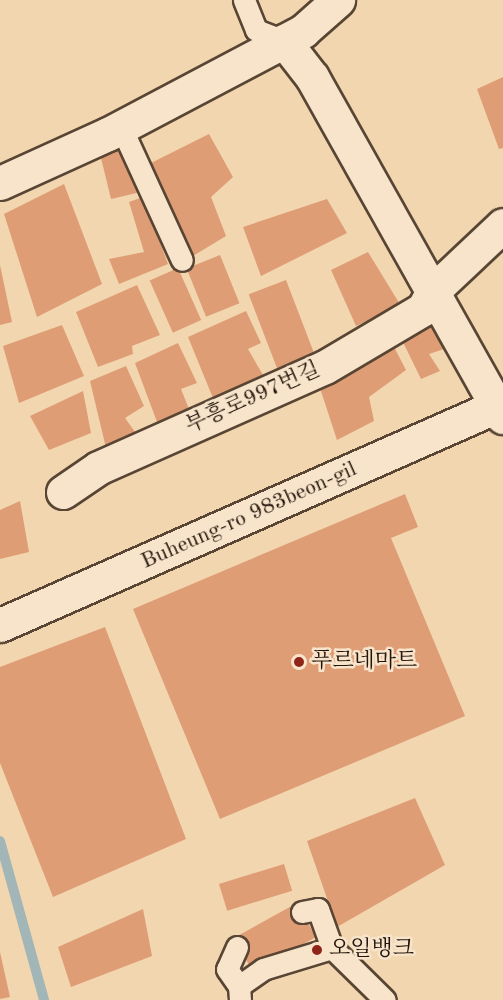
<!DOCTYPE html>
<html>
<head>
<meta charset="utf-8">
<style>
	body { margin:0 }
	#map { position:relative; width:503px; height:1000px; overflow:hidden; background:#f2d6af; font-family:"Old Standard TT","Noto Serif KR",serif }
	div>[style] { position:absolute }
	.stream>* { height:10px; margin:-5px; padding:0 5px; transform-origin:5px; border-radius:5px; background:#a2b6b8 }
	.building>* { inset:0; background:#df9d75; transform-origin:0 0 }
	.roads { filter:drop-shadow(2px 0 #584534) drop-shadow(-2px 0 #584534) drop-shadow(0 2px #584534) drop-shadow(0 -2px #584534) }
	.service>* { height:21px; margin:-10.5px; padding:0 10.5px; transform-origin:10.5px; border-radius:10.5px; background:#f7e4cb }
	.minor>* { height:33px; margin:-16.5px; padding:0 16.5px; transform-origin:16.5px; border-radius:16.5px; background:#f7e4cb }
	.dots>* { width:16px; height:16px; translate:-50% -50%; box-sizing:border-box; border:3px solid #f7e4cb; border-radius:50% }
	span { translate:-50% -50%; white-space:nowrap; text-align:center; line-height:1.15; -webkit-text-stroke:5px #f7e4cb; paint-order:stroke }
	.street-label { font-size:22px; color:#24150b }
	.poi-label { font-size:22px; color:#24150b }
	.left { translate:0 -50%; text-align:left }
</style>
</head>
<body>
<div id="map">
	<div class="stream">
		<i style="left:0;top:841px;width:165px;rotate:74.5deg"></i>
	</div>
	<div class="building">
		<i style="clip-path:polygon(503px 77px,503px 148px,499px 149px,477px 89px)"></i>
		<i style="clip-path:polygon(209px 134px,233px 177px,211px 197px,226px 236px,188px 259px,145px 166px)"></i>
		<i style="clip-path:polygon(122px 149px,141px 192px,111px 199px,101px 158px)"></i>
		<i style="clip-path:polygon(64px 184px,102px 284px,37px 317px,4px 214px)"></i>
		<i style="clip-path:polygon(143px 197px,168px 264px,119px 284px,109px 259px,144px 252px,129px 202px)"></i>
		<i style="clip-path:polygon(327px 199px,347px 233px,261px 276px,243px 227px)"></i>
		<i style="clip-path:polygon(368px 252px,401px 306px,356px 326px,331px 270px)"></i>
		<i style="left:220px;top:255px;width:52px;height:36px;rotate:68deg"></i>
		<i style="clip-path:polygon(0 265px,12px 322px,0 325px)"></i>
		<i style="left:178px;top:268px;width:57px;height:31px;rotate:66deg"></i>
		<i style="left:286px;top:280px;width:79px;height:40px;rotate:69deg"></i>
		<i style="clip-path:polygon(137px 285px,160px 335px,132px 346px,133px 354px,98px 367px,76px 312px)"></i>
		<i style="clip-path:polygon(246px 311px,261px 343px,248px 349px,267px 382px,215px 403px,188px 337px)"></i>
		<i style="clip-path:polygon(430px 322px,444px 349px,429px 354px,440px 371px,421px 379px,400px 336px)"></i>
		<i style="clip-path:polygon(62px 325px,84px 376px,19px 403px,3px 346px)"></i>
		<i style="clip-path:polygon(178px 343px,197px 383px,181px 389px,189px 409px,160px 430px,135px 363px)"></i>
		<i style="clip-path:polygon(392px 343px,406px 370px,369px 397px,374px 421px,337px 440px,318px 382px)"></i>
		<i style="clip-path:polygon(126px 366px,144px 406px,125px 418px,138px 436px,106px 448px,90px 381px)"></i>
		<i style="clip-path:polygon(83px 391px,91px 433px,49px 450px,30px 416px)"></i>
		<i style="clip-path:polygon(405px 494px,418px 527px,391px 538px,465px 716px,220px 819px,133px 609px)"></i>
		<i style="clip-path:polygon(20px 501px,29px 552px,0 559px,0 510px)"></i>
		<i style="clip-path:polygon(105px 627px,186px 839px,53px 897px,0 763px,0 667px)"></i>
		<i style="clip-path:polygon(415px 798px,445px 865px,337px 927px,307px 841px)"></i>
		<i style="left:284px;top:864px;width:28px;height:68px;rotate:73deg"></i>
		<i style="left:297px;top:903px;width:39px;height:72px;rotate:61deg"></i>
		<i style="clip-path:polygon(143px 909px,152px 956px,71px 987px,58px 947px)"></i>
		<i style="clip-path:polygon(0 952px,10px 997px,0 999px)"></i>
	</div>
	<div class="roads">
		<div class="service">
			<i style="left:244px;top:0;width:32px;rotate:68deg"></i>
			<i style="left:256px;top:30px;width:30px;rotate:21deg"></i>
			<i style="left:121px;top:127px;width:146px;rotate:65.4deg"></i>
			<i style="left:302px;top:912px;width:16px;rotate:-11deg"></i>
			<i style="left:318px;top:909px;width:41px;rotate:70.3deg"></i>
			<i style="left:237px;top:947px;width:24px;rotate:114deg"></i>
			<i style="left:227px;top:969px;width:21px;rotate:55deg"></i>
			<i style="left:240px;top:1000px;width:14px;rotate:-94deg"></i>
			<i style="left:239px;top:986px;width:29px;rotate:-35deg"></i>
			<i style="left:263px;top:969px;width:72px;rotate:-16.9deg"></i>
			<i style="left:332px;top:948px;width:74px;rotate:44.5deg"></i>
		</div>
		<div class="minor">
			<i style="left:284px;top:41px;width:46px;rotate:52.1deg"></i>
			<i style="left:312px;top:77px;width:390px;rotate:60.7deg"></i>
			<i style="left:0;top:183px;width:119px;rotate:-24.4deg"></i>
			<i style="left:108px;top:134px;width:221px;rotate:-27.8deg"></i>
			<i style="left:303px;top:31px;width:47px;rotate:-41.5deg"></i>
			<i style="left:63px;top:492px;width:42px;rotate:-34.4deg"></i>
			<i style="left:98px;top:468px;width:248px;rotate:-24deg"></i>
			<i style="left:325px;top:367px;width:114px;rotate:-30.6deg"></i>
			<i style="left:423px;top:309px;width:21px;rotate:-61deg"></i>
			<i style="left:433px;top:291px;width:96px;rotate:-43.3deg"></i>
			<i style="left:0;top:625px;width:543px;rotate:-23.78deg"></i>
		</div>
	</div>
	<div class="dots">
		<i style="left:299px;top:662px;background:#8f2418"></i>
		<i style="left:317px;top:950px;background:#8f2418"></i>
	</div>
	<div class="street-label">
		<span style="left:253px;top:398px;rotate:-24deg">부흥로997번길</span>
		<span style="left:249px;top:516px;rotate:-24deg">Buheung-ro 983beon-gil</span>
	</div>
	<div class="poi-label">
		<span class="left" style="left:311px;top:662px">푸르네마트</span>
		<span class="left" style="left:329px;top:950px">오일뱅크</span>
	</div>
</div>
</body>
</html>
